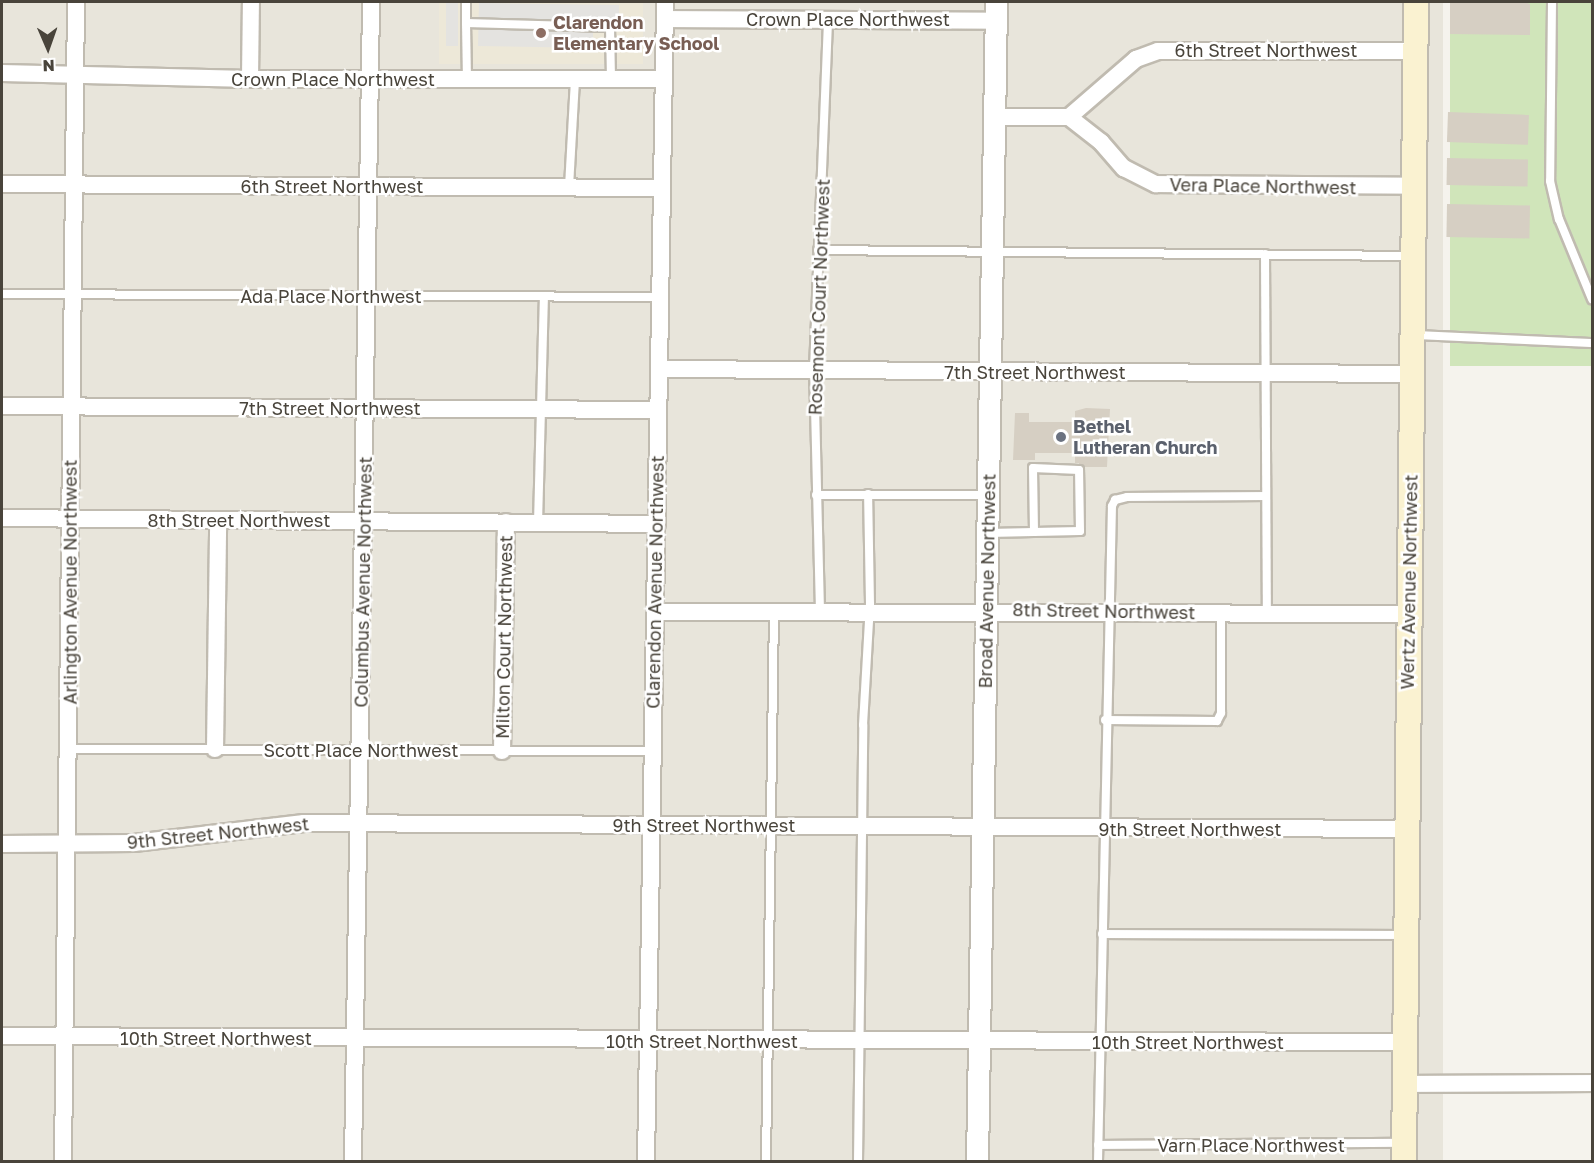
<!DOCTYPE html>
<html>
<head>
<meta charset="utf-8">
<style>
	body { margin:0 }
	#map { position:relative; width:1594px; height:1163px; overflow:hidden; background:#f5f3ed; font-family:"Golos Text",sans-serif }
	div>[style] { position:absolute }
	.residential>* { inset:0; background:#e8e5db; transform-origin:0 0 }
	.education>* { inset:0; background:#ede8d8; transform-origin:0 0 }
	.green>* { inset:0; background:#d0e5ba; transform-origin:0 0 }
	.parking>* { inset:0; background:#e4e3e0; transform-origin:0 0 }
	.building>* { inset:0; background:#d6cfc3; transform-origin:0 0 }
	.roads { filter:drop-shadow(2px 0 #c0bbb0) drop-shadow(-2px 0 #c0bbb0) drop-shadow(0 2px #c0bbb0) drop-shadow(0 -2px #c0bbb0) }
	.service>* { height:8px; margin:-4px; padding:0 4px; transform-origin:4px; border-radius:4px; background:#fff }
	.minor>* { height:16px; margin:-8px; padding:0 8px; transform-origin:8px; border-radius:8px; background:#fff }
	.tertiary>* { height:21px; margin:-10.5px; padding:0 10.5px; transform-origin:10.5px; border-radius:10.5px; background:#fff }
	.secondary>* { height:24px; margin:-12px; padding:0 12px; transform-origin:12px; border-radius:12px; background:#faf2d1 }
	.dots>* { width:16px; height:16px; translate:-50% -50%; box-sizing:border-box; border:3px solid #fff; border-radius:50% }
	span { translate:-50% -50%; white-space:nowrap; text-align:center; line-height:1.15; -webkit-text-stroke:5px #fff; paint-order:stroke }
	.street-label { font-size:18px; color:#49443b }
	.education-label { font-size:18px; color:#785e54; font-weight:700 }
	.left { translate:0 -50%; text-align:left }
	.worship-label { font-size:18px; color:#5b616d; font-weight:700 }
	.frame { position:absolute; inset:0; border:3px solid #49443b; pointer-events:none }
	.north { position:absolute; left:18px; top:18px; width:60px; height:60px; -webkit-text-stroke:4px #fff; paint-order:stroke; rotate:178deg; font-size:16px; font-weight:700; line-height:24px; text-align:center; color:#49443b }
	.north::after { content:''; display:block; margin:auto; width:21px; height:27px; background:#49443b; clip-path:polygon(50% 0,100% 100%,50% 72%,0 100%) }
</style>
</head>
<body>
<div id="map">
	<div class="residential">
		<i style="left:2px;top:2px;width:1441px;height:1160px"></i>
	</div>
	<div class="education">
		<i style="left:439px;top:2px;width:204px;height:62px"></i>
	</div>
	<div class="green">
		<i style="left:1450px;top:2px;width:142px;height:364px"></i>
	</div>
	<div class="parking">
		<i style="left:446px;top:2px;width:12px;height:44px"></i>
		<i style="clip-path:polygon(479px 3px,619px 5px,619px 20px,593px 19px,593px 48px,478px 46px)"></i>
	</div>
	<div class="building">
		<i style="clip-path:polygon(1450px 2px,1524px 2px,1530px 4px,1530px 35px,1450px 34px)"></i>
		<i style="left:1448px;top:112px;width:81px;height:30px;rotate:2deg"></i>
		<i style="left:1447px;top:158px;width:81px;height:27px;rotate:1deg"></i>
		<i style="left:1447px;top:204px;width:83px;height:33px;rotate:1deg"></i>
		<i style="clip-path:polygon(1086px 408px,1110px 409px,1107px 467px,1079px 467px,1079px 463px,1075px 463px,1075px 453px,1035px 453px,1035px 460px,1013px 460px,1015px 413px,1029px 413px,1029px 422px,1075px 422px,1075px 411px)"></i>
	</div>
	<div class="roads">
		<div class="service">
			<i style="left:466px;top:2px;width:21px;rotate:90deg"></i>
			<i style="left:1552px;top:2px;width:179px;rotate:90.6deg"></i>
			<i style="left:1550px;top:181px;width:39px;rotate:77deg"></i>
			<i style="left:1559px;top:219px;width:87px;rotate:67.6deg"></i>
			<i style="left:467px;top:80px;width:57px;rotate:-91deg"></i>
			<i style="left:466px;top:23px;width:144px;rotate:1.6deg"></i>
			<i style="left:610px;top:27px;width:52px;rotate:88.9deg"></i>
			<i style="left:569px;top:187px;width:108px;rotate:-86.8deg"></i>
			<i style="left:818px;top:250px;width:594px;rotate:0.58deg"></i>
			<i style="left:1265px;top:254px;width:359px;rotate:89.7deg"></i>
			<i style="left:2px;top:294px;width:658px;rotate:0.26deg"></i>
			<i style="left:1415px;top:335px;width:177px;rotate:2.6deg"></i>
			<i style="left:816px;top:495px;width:171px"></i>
			<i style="left:538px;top:523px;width:227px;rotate:-88.5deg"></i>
			<i style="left:988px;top:533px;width:92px;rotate:-1.2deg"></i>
			<i style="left:1080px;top:531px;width:61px;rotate:-90.9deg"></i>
			<i style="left:1079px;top:470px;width:46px;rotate:-177.5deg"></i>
			<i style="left:1033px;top:468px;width:64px;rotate:89.1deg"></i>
			<i style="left:820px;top:611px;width:241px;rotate:-91.4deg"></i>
			<i style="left:814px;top:370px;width:351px;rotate:-87.7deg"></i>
			<i style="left:1105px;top:720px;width:112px;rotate:0.5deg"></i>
			<i style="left:1217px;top:721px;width:9px;rotate:-63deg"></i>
			<i style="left:1221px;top:713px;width:101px;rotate:-90deg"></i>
			<i style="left:70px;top:749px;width:583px;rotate:0.2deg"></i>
			<i style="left:1102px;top:934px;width:303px;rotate:0.2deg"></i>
			<i style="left:1098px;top:1145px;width:303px;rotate:-0.4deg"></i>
			<i style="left:766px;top:1162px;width:550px;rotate:-89.17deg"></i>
			<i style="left:858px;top:1162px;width:437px;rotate:-89.3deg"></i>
			<i style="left:863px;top:725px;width:121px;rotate:-86.7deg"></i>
			<i style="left:870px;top:604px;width:110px;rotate:-91deg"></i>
			<i style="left:1098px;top:1162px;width:656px;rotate:-88.78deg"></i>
			<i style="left:1112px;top:506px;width:7px;rotate:-63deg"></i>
			<i style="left:1115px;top:500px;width:12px;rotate:-14deg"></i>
			<i style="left:1127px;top:497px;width:138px;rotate:-0.4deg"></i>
		</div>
		<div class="minor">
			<i style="left:665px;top:19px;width:331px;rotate:0.3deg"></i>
			<i style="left:2px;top:73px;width:248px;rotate:1.4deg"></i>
			<i style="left:250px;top:79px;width:414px"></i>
			<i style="left:250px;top:79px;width:77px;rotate:-89.3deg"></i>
			<i style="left:995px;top:117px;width:74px"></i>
			<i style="left:1069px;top:117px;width:41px;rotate:38deg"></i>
			<i style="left:1101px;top:142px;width:35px;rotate:49deg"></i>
			<i style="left:1124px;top:168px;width:36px;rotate:27deg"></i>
			<i style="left:1156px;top:184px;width:257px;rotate:0.4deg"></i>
			<i style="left:1069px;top:117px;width:89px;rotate:-40.9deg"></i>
			<i style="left:1136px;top:59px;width:23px;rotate:-20deg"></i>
			<i style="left:1158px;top:51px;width:257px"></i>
			<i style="left:2px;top:184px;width:660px;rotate:0.35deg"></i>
			<i style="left:659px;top:369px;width:753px;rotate:0.38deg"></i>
			<i style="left:2px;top:406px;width:656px;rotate:0.35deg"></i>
			<i style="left:2px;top:518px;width:655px;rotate:0.52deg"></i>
			<i style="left:655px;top:612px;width:754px;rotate:0.15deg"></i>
			<i style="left:215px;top:749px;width:228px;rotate:-89.2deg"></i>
			<i style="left:502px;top:751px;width:229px;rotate:-89deg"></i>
			<i style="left:2px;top:844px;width:132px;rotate:-0.4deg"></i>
			<i style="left:134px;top:843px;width:171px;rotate:-6.7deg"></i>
			<i style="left:304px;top:823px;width:1103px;rotate:0.31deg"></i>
			<i style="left:2px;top:1036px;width:1401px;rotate:0.25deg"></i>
			<i style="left:1404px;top:1084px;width:188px;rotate:-0.3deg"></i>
			<i style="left:63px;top:1162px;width:1160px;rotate:-89.36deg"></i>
			<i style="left:353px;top:1162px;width:1160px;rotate:-89.11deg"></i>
			<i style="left:646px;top:1162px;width:1160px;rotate:-89.06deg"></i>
		</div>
		<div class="tertiary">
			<i style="left:977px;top:1162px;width:1160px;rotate:-89.06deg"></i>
		</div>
		<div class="secondary">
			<i style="left:1404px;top:1162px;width:1160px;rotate:-89.41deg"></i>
		</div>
	</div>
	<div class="dots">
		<i style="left:541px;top:33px;background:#8d6e63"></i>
		<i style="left:1061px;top:437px;background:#6b7280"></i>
	</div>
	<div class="street-label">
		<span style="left:848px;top:19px">Crown Place Northwest</span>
		<span style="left:1266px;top:50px">6th Street Northwest</span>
		<span style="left:333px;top:79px">Crown Place Northwest</span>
		<span style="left:332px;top:186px">6th Street Northwest</span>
		<span style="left:1263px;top:186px;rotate:1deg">Vera Place Northwest</span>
		<span style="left:331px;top:296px">Ada Place Northwest</span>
		<span style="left:819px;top:297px;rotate:-88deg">Rosemont Court Northwest</span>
		<span style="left:1035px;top:372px">7th Street Northwest</span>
		<span style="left:330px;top:408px">7th Street Northwest</span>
		<span style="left:239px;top:520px">8th Street Northwest</span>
		<span style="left:987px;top:581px;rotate:-89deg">Broad Avenue Northwest</span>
		<span style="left:70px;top:582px;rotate:-90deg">Arlington Avenue Northwest</span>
		<span style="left:363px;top:582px;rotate:-89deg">Columbus Avenue Northwest</span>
		<span style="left:655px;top:582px;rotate:-89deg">Clarendon Avenue Northwest</span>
		<span style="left:1409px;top:582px;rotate:-89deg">Wertz Avenue Northwest</span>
		<span style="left:1104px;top:611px;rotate:1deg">8th Street Northwest</span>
		<span style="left:504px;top:637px;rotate:-89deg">Milton Court Northwest</span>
		<span style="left:361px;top:750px">Scott Place Northwest</span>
		<span style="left:704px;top:825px">9th Street Northwest</span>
		<span style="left:1190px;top:829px">9th Street Northwest</span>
		<span style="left:218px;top:833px;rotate:-6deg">9th Street Northwest</span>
		<span style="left:216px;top:1038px">10th Street Northwest</span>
		<span style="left:702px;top:1041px">10th Street Northwest</span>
		<span style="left:1188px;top:1042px">10th Street Northwest</span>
		<span style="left:1251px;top:1145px">Varn Place Northwest</span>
	</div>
	<div class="education-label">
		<span class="left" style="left:553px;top:33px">Clarendon<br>Elementary School</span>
	</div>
	<div class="worship-label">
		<span class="left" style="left:1073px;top:437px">Bethel<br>Lutheran Church</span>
	</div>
	<div class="frame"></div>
	<div class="north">N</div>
</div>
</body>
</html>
